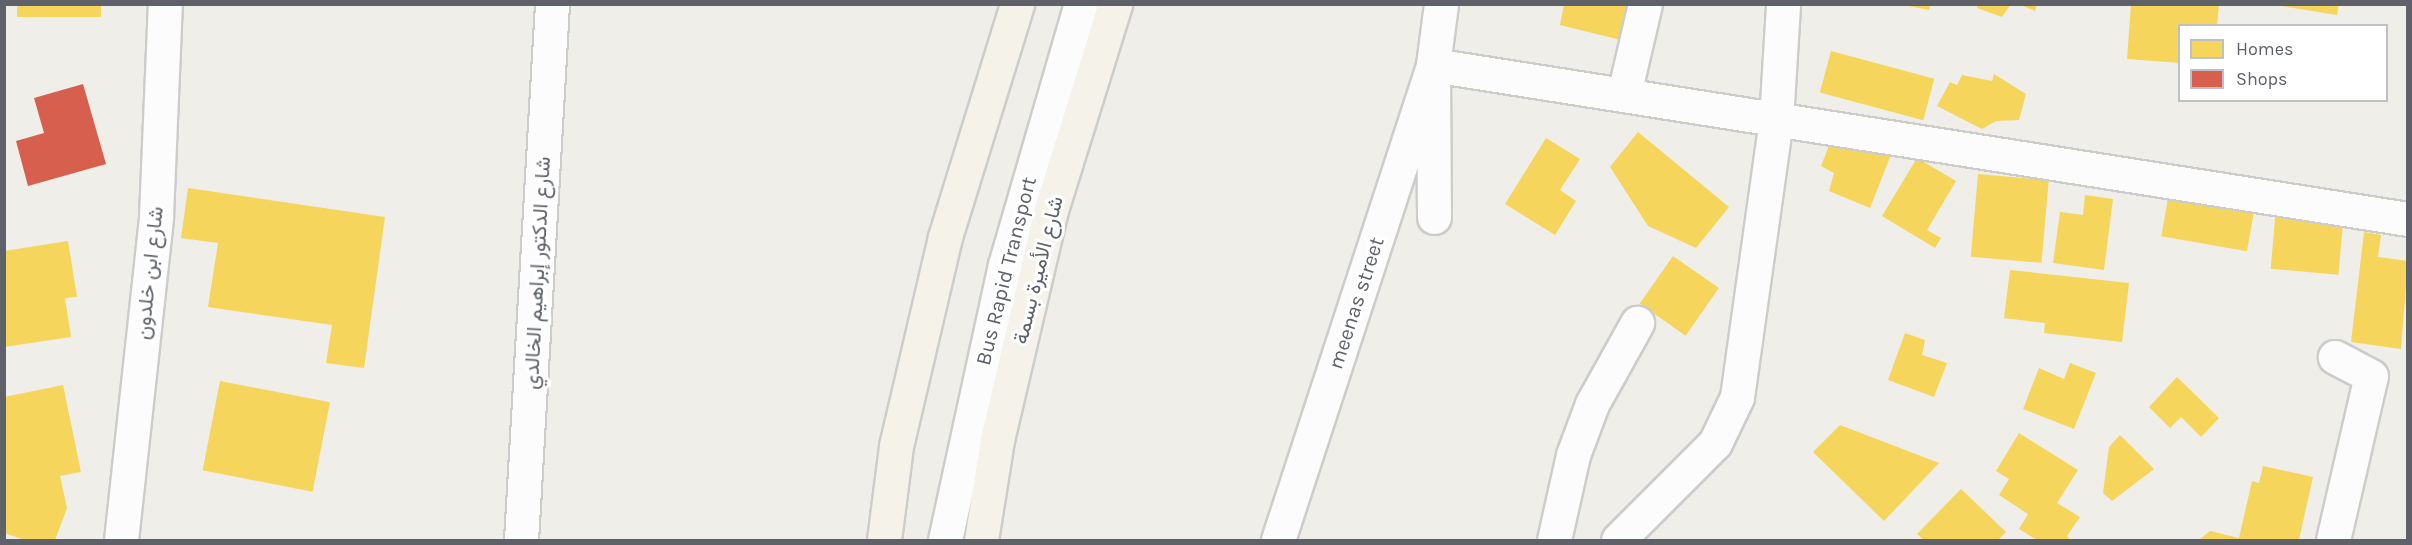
<!DOCTYPE html>
<html>
<head>
<meta charset="utf-8">
<style>
	body { margin:0 }
	#map { position:relative; width:2412px; height:545px; overflow:hidden; background:#efeee9; font-family:Karla,Vazirmatn,sans-serif }
	div>[style] { position:absolute }
	.homes>* { inset:0; background:#f6d55c; transform-origin:0 0 }
	.shops>* { inset:0; background:#d6604d }
	.roads { filter:drop-shadow(2px 0 #cccccb) drop-shadow(-2px 0 #cccccb) drop-shadow(0 2px #cccccb) drop-shadow(0 -2px #cccccb) }
	.minor>* { height:33px; margin:-16.5px; padding:0 16.5px; transform-origin:16.5px; border-radius:16.5px; background:#fdfcfc }
	.major>* { height:33px; margin:-16.5px; padding:0 16.5px; transform-origin:16.5px; border-radius:16.5px; background:#f4f2e9 }
	span { translate:-50% -50%; white-space:nowrap; text-align:center; line-height:1.15; -webkit-text-stroke:6px #fff; paint-order:stroke }
	.street-label { font-size:21px; color:#5e6268 }
	.frame { position:absolute; inset:0; border:6px solid #5e6268; pointer-events:none }
	.legend { position:absolute; left:2178px; top:24px; width:210px; height:78px; box-sizing:border-box; background:#fff; border:2px solid #bfc0c3; margin:0; padding:8px 10px; list-style:none; font-size:18px; color:#5e6268 }
	.legend li { display:flex; align-items:center; gap:12px; height:30px }
	.legend b { width:30px; border:2px solid #bfc0c3 }
</style>
</head>
<body>
<div id="map">
	<div class="homes">
		<i style="left:17px;top:4px;width:84px;height:13px"></i>
		<i style="clip-path:polygon(1564px 4px,1635px 4px,1625px 41px,1560px 25px)"></i>
		<i style="clip-path:polygon(1978px 4px,2011px 4px,2002px 17px,1977px 8px)"></i>
		<i style="clip-path:polygon(2018px 4px,2037px 4px,2035px 11px)"></i>
		<i style="clip-path:polygon(2131px 4px,2219px 4px,2217px 26px,2180px 26px,2180px 63px,2127px 59px)"></i>
		<i style="clip-path:polygon(2270px 4px,2339px 4px,2337px 15px)"></i>
		<i style="clip-path:polygon(1904px 5px,1930px 5px,1929px 10px)"></i>
		<i style="left:1831px;top:51px;width:107px;height:43px;rotate:15deg"></i>
		<i style="clip-path:polygon(1994px 74px,2026px 94px,2019px 120px,1996px 121px,1982px 129px,1937px 106px,1950px 82px,1957px 85px,1962px 75px,1992px 81px)"></i>
		<i style="clip-path:polygon(1638px 132px,1729px 207px,1696px 248px,1648px 226px,1610px 167px)"></i>
		<i style="clip-path:polygon(1834px 133px,1892px 152px,1870px 208px,1829px 191px,1834px 173px,1821px 166px)"></i>
		<i style="clip-path:polygon(1546px 138px,1580px 159px,1560px 190px,1576px 201px,1555px 235px,1505px 204px)"></i>
		<i style="clip-path:polygon(1917px 158px,1956px 181px,1927px 230px,1941px 238px,1935px 248px,1882px 216px)"></i>
		<i style="left:1978px;top:174px;width:71px;height:83px;rotate:5deg"></i>
		<i style="left:2170px;top:187px;width:87px;height:50px;rotate:10deg"></i>
		<i style="clip-path:polygon(188px 188px,385px 217px,364px 368px,326px 363px,332px 325px,208px 307px,218px 243px,181px 238px)"></i>
		<i style="clip-path:polygon(2085px 195px,2113px 199px,2104px 270px,2053px 263px,2060px 212px,2083px 215px)"></i>
		<i style="left:2276px;top:208px;width:68px;height:61px;rotate:5deg"></i>
		<i style="clip-path:polygon(2364px 232px,2381px 235px,2378px 257px,2408px 261px,2401px 349px,2351px 342px)"></i>
		<i style="clip-path:polygon(68px 241px,77px 297px,65px 298px,71px 337px,4px 347px,4px 251px)"></i>
		<i style="left:1673px;top:256px;width:56px;height:58px;rotate:35deg"></i>
		<i style="clip-path:polygon(2010px 270px,2129px 283px,2122px 342px,2044px 333px,2045px 323px,2004px 318px)"></i>
		<i style="clip-path:polygon(1905px 333px,1925px 340px,1922px 355px,1947px 363px,1934px 397px,1888px 380px)"></i>
		<i style="clip-path:polygon(2070px 363px,2096px 373px,2074px 429px,2023px 409px,2039px 368px,2064px 379px)"></i>
		<i style="clip-path:polygon(2177px 377px,2219px 418px,2201px 437px,2181px 417px,2170px 428px,2149px 407px)"></i>
		<i style="left:220px;top:381px;width:112px;height:91px;rotate:11deg"></i>
		<i style="clip-path:polygon(63px 385px,81px 472px,60px 476px,67px 508px,55px 540px,25px 540px,4px 533px,4px 397px)"></i>
		<i style="clip-path:polygon(1840px 425px,1939px 463px,1884px 521px,1813px 452px)"></i>
		<i style="clip-path:polygon(2019px 433px,2078px 470px,2057px 503px,2080px 517px,2067px 536px,2070px 540px,2037px 540px,2019px 529px,2028px 514px,1999px 495px,2009px 479px,1996px 471px)"></i>
		<i style="clip-path:polygon(2120px 435px,2154px 469px,2112px 501px,2103px 493px,2109px 447px)"></i>
		<i style="clip-path:polygon(2263px 466px,2313px 477px,2299px 540px,2199px 540px,2210px 531px,2239px 538px,2252px 481px,2259px 483px)"></i>
		<i style="clip-path:polygon(1961px 489px,2006px 532px,1998px 540px,1924px 540px,1917px 534px)"></i>
	</div>
	<div class="shops">
		<i style="clip-path:polygon(83px 84px,106px 164px,28px 186px,16px 141px,44px 133px,34px 98px)"></i>
	</div>
	<div class="roads">
		<div class="minor">
			<i style="left:1624px;top:94px;width:92px;rotate:-76.9deg"></i>
			<i style="left:1434px;top:217px;width:152px;rotate:-90.4deg"></i>
			<i style="left:1433px;top:65px;width:62px;rotate:-82.5deg"></i>
			<i style="left:121px;top:540px;width:326px;rotate:-83.8deg"></i>
			<i style="left:156px;top:216px;width:212px;rotate:-87.6deg"></i>
			<i style="left:521px;top:540px;width:537px;rotate:-86.69deg"></i>
			<i style="left:945px;top:540px;width:281px;rotate:-77.7deg"></i>
			<i style="left:1005px;top:265px;width:272px;rotate:-73.8deg"></i>
			<i style="left:1278px;top:540px;width:500px;rotate:-71.9deg"></i>
			<i style="left:1433px;top:65px;width:987px;rotate:8.98deg"></i>
			<i style="left:1554px;top:540px;width:87px;rotate:-77.4deg"></i>
			<i style="left:1573px;top:455px;width:54px;rotate:-69.6deg"></i>
			<i style="left:1592px;top:404px;width:93px;rotate:-60.9deg"></i>
			<i style="left:1618px;top:540px;width:137px;rotate:-45deg"></i>
			<i style="left:1715px;top:443px;width:51px;rotate:-64.4deg"></i>
			<i style="left:1737px;top:397px;width:280px;rotate:-82deg"></i>
			<i style="left:1776px;top:120px;width:116px;rotate:-86.5deg"></i>
			<i style="left:2333px;top:540px;width:168px;rotate:-77deg"></i>
			<i style="left:2371px;top:376px;width:41px;rotate:-152.2deg"></i>
		</div>
		<div class="major">
			<i style="left:884px;top:540px;width:95px;rotate:-82.7deg"></i>
			<i style="left:896px;top:446px;width:215px;rotate:-76.8deg"></i>
			<i style="left:945px;top:237px;width:244px;rotate:-72.8deg"></i>
			<i style="left:981px;top:540px;width:101px;rotate:-80.9deg"></i>
			<i style="left:997px;top:440px;width:236px;rotate:-76.8deg"></i>
			<i style="left:1051px;top:210px;width:216px;rotate:-72.7deg"></i>
		</div>
	</div>
	<div class="street-label">
		<span style="left:1038px;top:270px;rotate:-76deg">شارع الأميرة بسمة</span>
		<span style="left:1006px;top:271px;rotate:-76deg">Bus Rapid Transport</span>
		<span style="left:149px;top:273px;rotate:-84deg">شارع ابن خلدون</span>
		<span style="left:537px;top:273px;rotate:-87deg">شارع الدكتور إبراهيم الخالدي</span>
		<span style="left:1356px;top:303px;rotate:-72deg">meenas street</span>
	</div>
	<div class="frame"></div>
	<ul class="legend">
	<li><b style="height:16px;background:#f6d55c"></b>Homes</li>
	<li><b style="height:16px;background:#d6604d"></b>Shops</li>
	</ul>
</div>
</body>
</html>
